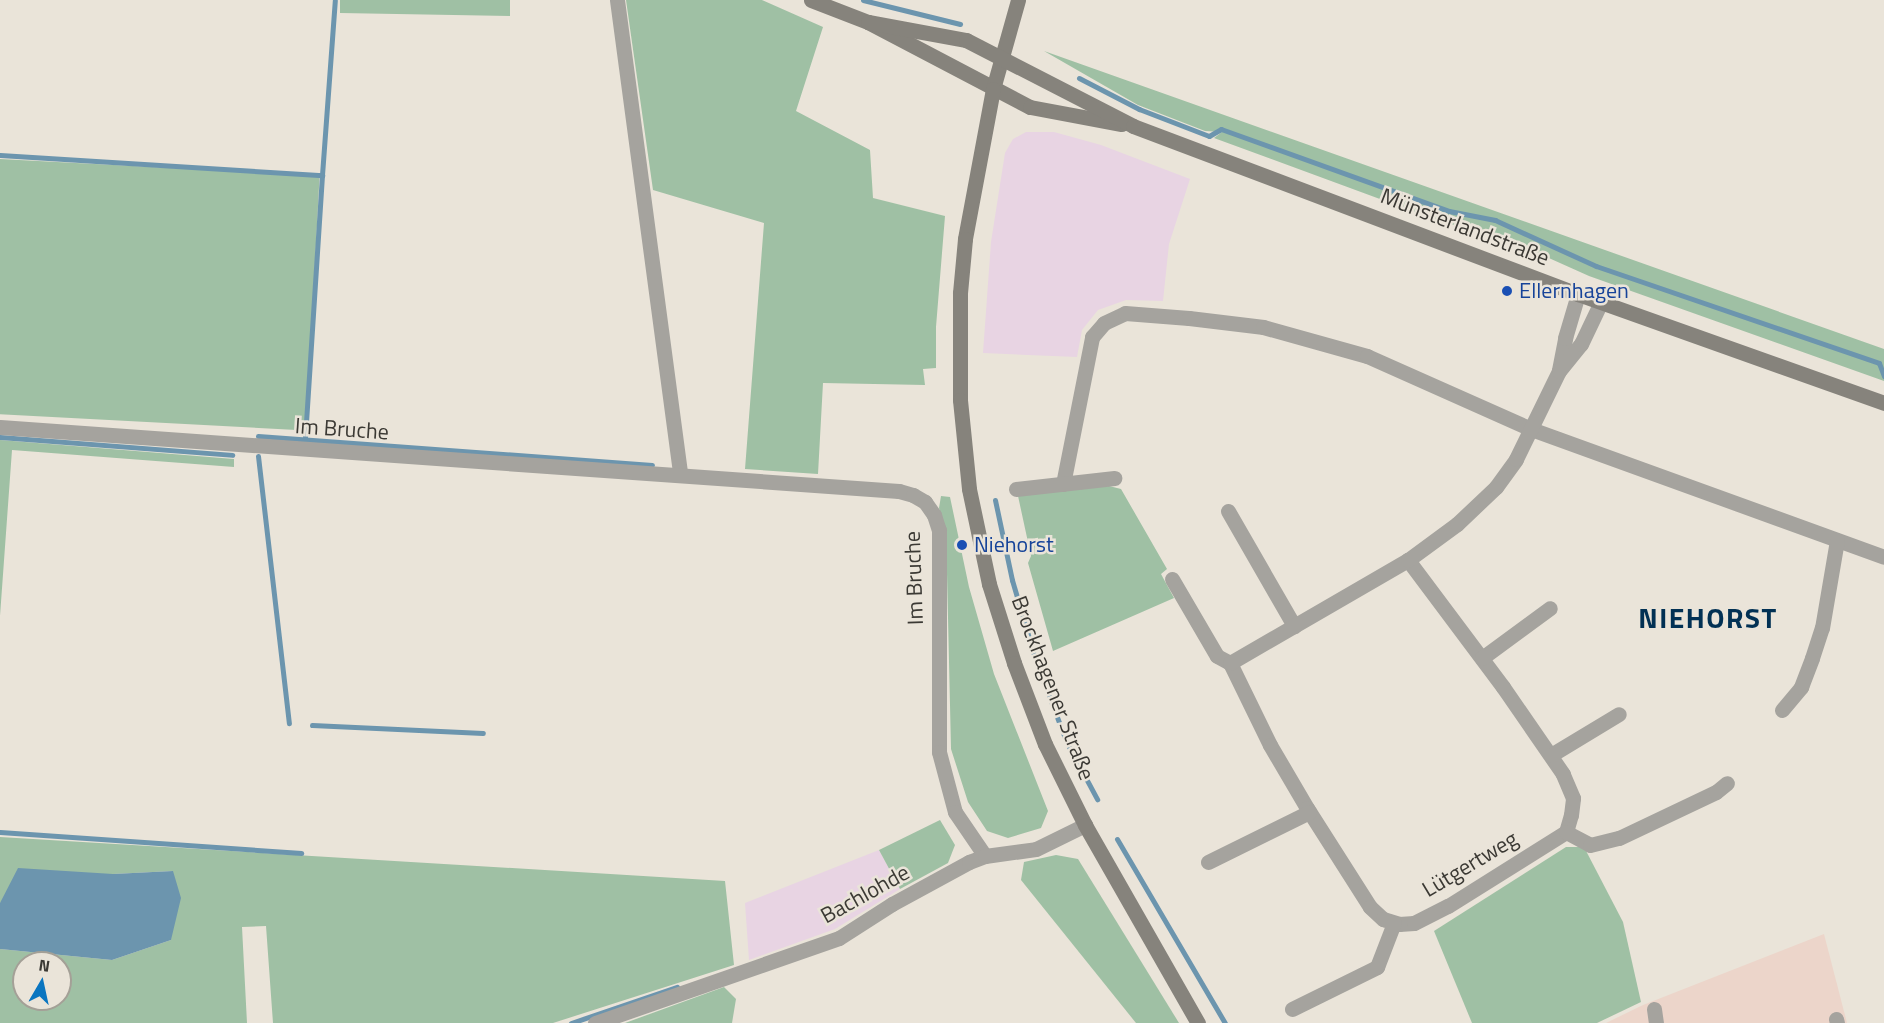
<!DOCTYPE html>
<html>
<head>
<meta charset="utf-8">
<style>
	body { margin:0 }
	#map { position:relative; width:1884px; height:1023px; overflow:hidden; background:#eae4d9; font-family:"Titillium Web",sans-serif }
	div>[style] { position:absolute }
	.commercial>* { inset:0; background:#e8d4e3 }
	.industrial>* { inset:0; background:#ecd5ca }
	.green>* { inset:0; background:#9fc0a4; transform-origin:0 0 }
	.water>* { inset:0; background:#6c95ae }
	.stream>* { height:5px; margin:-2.5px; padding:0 2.5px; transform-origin:2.5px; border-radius:2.5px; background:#6c95ae }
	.street>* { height:15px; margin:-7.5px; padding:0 7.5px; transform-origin:7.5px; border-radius:7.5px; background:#a5a39e }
	.secondary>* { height:15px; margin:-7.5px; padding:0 7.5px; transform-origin:7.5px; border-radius:7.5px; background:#86837c }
	.dots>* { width:16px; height:16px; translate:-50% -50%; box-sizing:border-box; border:3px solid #eae4d9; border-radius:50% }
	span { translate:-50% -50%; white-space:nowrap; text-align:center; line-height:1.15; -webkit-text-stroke:5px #eae4d9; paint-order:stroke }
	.street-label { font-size:22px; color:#3b3934 }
	.transit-label { font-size:22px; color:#164399 }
	.left { translate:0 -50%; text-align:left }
	.district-label { font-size:28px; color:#023154; font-weight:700; letter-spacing:1.5px }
	.north { position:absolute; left:12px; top:951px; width:60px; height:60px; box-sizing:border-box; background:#eae4d9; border:2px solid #a4a097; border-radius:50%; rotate:9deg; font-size:16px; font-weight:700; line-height:24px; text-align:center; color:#3b3934 }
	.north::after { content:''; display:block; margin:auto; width:21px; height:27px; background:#0a75c0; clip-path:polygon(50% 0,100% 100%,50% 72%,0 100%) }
</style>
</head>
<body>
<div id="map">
	<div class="commercial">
		<i style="clip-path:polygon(1026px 132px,1054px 132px,1101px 145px,1190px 179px,1169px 244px,1163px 301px,1126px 300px,1098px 310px,1082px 330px,1077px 357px,983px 353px,991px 242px,1005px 153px,1013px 139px)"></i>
		<i style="clip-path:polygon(879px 850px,900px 889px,835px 929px,749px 960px,745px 903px)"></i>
	</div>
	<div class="industrial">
		<i style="clip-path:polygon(1824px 934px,1847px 1023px,1606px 1023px,1643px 1005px)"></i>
	</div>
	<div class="green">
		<i style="clip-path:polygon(340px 0,510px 0,510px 16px,340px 13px)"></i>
		<i style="clip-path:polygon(626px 0,762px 0,823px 27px,796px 111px,870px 150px,873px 198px,945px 216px,936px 327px,936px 368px,923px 369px,925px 385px,823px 383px,818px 474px,745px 469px,764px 223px,653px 190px)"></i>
		<i style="clip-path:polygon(1044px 51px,1884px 349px,1884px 381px,1589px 276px,1493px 233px,1445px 223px,1214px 138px,1222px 132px,1205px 131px,1138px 105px)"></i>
		<i style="left:0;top:159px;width:320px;height:255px;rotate:3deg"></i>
		<i style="clip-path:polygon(0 440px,234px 459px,234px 467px,12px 450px,0 616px)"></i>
		<i style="clip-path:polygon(1109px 486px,1121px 489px,1167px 569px,1161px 574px,1174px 598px,1053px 651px,1028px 563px,1031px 556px,1018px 496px)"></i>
		<i style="clip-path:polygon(941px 496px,950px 497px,969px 587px,994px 674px,1048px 811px,1041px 828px,1008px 838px,987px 831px,968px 802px,951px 749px,946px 530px,939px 508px)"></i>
		<i style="clip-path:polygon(940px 820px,955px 845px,948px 863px,900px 889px,879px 850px)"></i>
		<i style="clip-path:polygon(evenodd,0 837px,725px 881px,734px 965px,553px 1023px,273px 1023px,266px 926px,242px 927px,247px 1023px,0 1023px,0 949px,112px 960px,171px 940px,173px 871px,113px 874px,0 903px,0 837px,24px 963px,60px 963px,60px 999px,24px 999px,24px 963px)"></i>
		<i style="clip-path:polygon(1566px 847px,1584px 847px,1623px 922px,1641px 1002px,1597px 1023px,1472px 1023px,1434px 931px)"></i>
		<i style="clip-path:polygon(1056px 855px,1078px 859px,1179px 1023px,1136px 1023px,1021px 880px,1024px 862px)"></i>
		<i style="clip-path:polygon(724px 987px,736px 999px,732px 1023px,625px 1023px)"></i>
	</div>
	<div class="water">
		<i style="clip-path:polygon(18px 868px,113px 874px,173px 871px,181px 898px,171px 940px,112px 960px,0 949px,0 903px)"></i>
	</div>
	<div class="stream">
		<i style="left:863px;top:0;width:100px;rotate:13.9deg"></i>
		<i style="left:1079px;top:78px;width:68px;rotate:27.3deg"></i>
		<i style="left:1139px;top:109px;width:75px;rotate:21.1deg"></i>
		<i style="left:1209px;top:136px;width:14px;rotate:-30deg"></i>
		<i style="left:1221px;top:129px;width:242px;rotate:19.8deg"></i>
		<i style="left:1449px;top:211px;width:47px;rotate:11.1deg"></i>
		<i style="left:1495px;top:220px;width:111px;rotate:24.5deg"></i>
		<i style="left:1596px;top:266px;width:299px;rotate:18.9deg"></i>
		<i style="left:1879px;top:363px;width:14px;rotate:69deg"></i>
		<i style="left:0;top:155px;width:323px;rotate:3.6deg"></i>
		<i style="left:322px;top:175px;width:267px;rotate:93.7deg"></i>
		<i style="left:322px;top:175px;width:175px;rotate:-85.8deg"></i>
		<i style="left:258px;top:436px;width:395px;rotate:4.2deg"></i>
		<i style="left:0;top:437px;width:233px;rotate:4.4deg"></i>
		<i style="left:258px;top:456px;width:269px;rotate:83.4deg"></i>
		<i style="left:995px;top:500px;width:82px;rotate:78deg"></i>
		<i style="left:1012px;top:580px;width:85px;rotate:73.7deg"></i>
		<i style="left:1036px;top:662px;width:87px;rotate:69.1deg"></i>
		<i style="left:1067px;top:743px;width:64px;rotate:61.8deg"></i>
		<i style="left:312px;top:725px;width:171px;rotate:2.7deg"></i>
		<i style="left:0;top:832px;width:302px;rotate:4deg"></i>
		<i style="left:1117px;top:839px;width:213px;rotate:59.6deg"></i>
		<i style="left:571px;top:1023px;width:112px;rotate:-18.8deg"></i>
	</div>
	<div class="street">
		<i style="left:617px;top:0;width:479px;rotate:82.4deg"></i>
		<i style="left:1559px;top:370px;width:33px;rotate:-79deg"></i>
		<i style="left:1565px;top:338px;width:46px;rotate:-73.5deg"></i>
		<i style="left:0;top:427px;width:901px;rotate:4.07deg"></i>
		<i style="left:899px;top:491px;width:15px;rotate:16deg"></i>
		<i style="left:913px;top:495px;width:14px;rotate:30deg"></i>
		<i style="left:925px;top:502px;width:16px;rotate:55deg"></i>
		<i style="left:934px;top:515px;width:16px;rotate:72deg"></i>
		<i style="left:939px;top:530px;width:222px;rotate:90deg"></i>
		<i style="left:939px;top:752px;width:62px;rotate:75.1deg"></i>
		<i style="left:955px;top:812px;width:53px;rotate:55.7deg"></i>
		<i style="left:1063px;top:484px;width:150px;rotate:-78.8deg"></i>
		<i style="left:1092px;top:337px;width:18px;rotate:-49deg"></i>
		<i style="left:1104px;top:323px;width:23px;rotate:-25deg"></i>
		<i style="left:1125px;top:313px;width:64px;rotate:4.5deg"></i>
		<i style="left:1189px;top:318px;width:75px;rotate:6.9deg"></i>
		<i style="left:1263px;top:327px;width:108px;rotate:15.6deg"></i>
		<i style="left:1367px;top:356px;width:180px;rotate:24deg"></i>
		<i style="left:1531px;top:429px;width:375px;rotate:19.9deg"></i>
		<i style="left:1016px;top:489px;width:99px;rotate:-6.4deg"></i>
		<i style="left:1228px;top:511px;width:133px;rotate:60.1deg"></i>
		<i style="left:1172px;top:579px;width:89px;rotate:59.7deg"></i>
		<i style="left:1217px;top:656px;width:15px;rotate:28deg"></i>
		<i style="left:1230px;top:663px;width:91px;rotate:64deg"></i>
		<i style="left:1270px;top:745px;width:73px;rotate:59.6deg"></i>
		<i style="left:1307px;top:808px;width:117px;rotate:57.5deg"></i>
		<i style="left:1370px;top:907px;width:18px;rotate:43deg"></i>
		<i style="left:1383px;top:919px;width:17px;rotate:17deg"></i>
		<i style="left:1399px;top:924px;width:15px;rotate:-4deg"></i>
		<i style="left:1414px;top:923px;width:38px;rotate:-27deg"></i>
		<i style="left:1448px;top:906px;width:139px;rotate:-32.1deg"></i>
		<i style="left:1566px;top:832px;width:18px;rotate:-74deg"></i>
		<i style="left:1571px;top:815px;width:17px;rotate:-83deg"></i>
		<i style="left:1573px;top:798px;width:26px;rotate:-113deg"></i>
		<i style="left:1563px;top:774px;width:106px;rotate:-124.6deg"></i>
		<i style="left:1503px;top:687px;width:159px;rotate:-126.8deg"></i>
		<i style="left:1482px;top:658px;width:84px;rotate:-36.3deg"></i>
		<i style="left:1230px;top:663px;width:206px;rotate:-30.1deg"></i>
		<i style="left:1408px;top:560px;width:61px;rotate:-36.3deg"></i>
		<i style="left:1457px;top:524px;width:54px;rotate:-43.5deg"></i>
		<i style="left:1496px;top:487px;width:34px;rotate:-54deg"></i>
		<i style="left:1516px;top:459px;width:98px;rotate:-64deg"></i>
		<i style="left:1559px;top:371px;width:35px;rotate:-51deg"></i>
		<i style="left:1581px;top:344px;width:47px;rotate:-64.5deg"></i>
		<i style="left:1782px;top:710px;width:30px;rotate:-50deg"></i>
		<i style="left:1801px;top:687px;width:31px;rotate:-69deg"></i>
		<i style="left:1812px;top:658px;width:32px;rotate:-72deg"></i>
		<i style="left:1822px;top:628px;width:89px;rotate:-80.3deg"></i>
		<i style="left:1551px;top:755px;width:79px;rotate:-31.1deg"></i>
		<i style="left:1566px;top:832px;width:27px;rotate:28deg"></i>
		<i style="left:1590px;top:845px;width:30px;rotate:-14deg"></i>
		<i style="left:1619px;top:838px;width:107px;rotate:-25.4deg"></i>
		<i style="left:1716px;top:792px;width:14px;rotate:-39deg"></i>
		<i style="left:1208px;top:862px;width:113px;rotate:-26.3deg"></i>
		<i style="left:1292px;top:1009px;width:95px;rotate:-26.3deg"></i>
		<i style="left:1377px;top:967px;width:47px;rotate:-68.9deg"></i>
		<i style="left:1654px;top:1009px;width:14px;rotate:82deg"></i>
		<i style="left:1836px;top:1019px;width:4px;rotate:76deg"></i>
		<i style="left:595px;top:1023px;width:258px;rotate:-19.2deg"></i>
		<i style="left:839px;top:938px;width:63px;rotate:-32.7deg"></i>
		<i style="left:892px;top:904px;width:88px;rotate:-28.6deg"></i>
		<i style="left:969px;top:862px;width:17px;rotate:-21deg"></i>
		<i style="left:985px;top:856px;width:51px;rotate:-7.8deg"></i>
		<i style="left:1036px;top:849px;width:55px;rotate:-26.1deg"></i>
	</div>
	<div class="secondary">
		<i style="left:811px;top:0;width:61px;rotate:21.1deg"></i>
		<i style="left:868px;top:22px;width:183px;rotate:27.7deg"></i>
		<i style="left:1030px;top:107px;width:93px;rotate:10.6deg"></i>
		<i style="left:1018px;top:0;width:92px;rotate:105.7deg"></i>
		<i style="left:993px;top:89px;width:153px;rotate:100.6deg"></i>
		<i style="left:965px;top:239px;width:54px;rotate:95.3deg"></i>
		<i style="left:960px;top:293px;width:107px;rotate:90deg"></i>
		<i style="left:960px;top:400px;width:89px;rotate:84.2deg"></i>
		<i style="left:969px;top:489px;width:97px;rotate:78.1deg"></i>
		<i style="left:989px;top:584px;width:83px;rotate:72.4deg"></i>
		<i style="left:1014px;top:663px;width:87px;rotate:69.1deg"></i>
		<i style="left:1045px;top:744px;width:90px;rotate:63.7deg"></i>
		<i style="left:1085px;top:825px;width:228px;rotate:60.3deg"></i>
		<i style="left:868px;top:22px;width:100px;rotate:10.4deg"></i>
		<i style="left:966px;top:40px;width:188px;rotate:27.2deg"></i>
		<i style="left:1133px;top:126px;width:476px;rotate:20.7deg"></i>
		<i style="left:1578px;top:294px;width:325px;rotate:19.6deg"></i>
	</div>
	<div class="dots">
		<i style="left:1507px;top:291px;background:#1a4fb4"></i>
		<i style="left:962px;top:545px;background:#1a4fb4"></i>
	</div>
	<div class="street-label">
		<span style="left:1465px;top:227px;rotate:21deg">Münsterlandstraße</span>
		<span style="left:342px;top:429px;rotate:4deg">Im Bruche</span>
		<span style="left:914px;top:578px;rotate:-92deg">Im Bruche</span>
		<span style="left:1053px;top:688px;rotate:69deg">Brockhagener Straße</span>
		<span style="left:1470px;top:864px;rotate:-31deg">Lütgertweg</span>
		<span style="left:865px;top:894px;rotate:-29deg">Bachlohde</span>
	</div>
	<div class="transit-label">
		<span class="left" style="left:1519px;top:291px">Ellernhagen</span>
		<span class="left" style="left:974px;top:545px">Niehorst</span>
	</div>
	<div class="district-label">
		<span style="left:1708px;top:618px">NIEHORST</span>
	</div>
	<div class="north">N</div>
</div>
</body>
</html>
